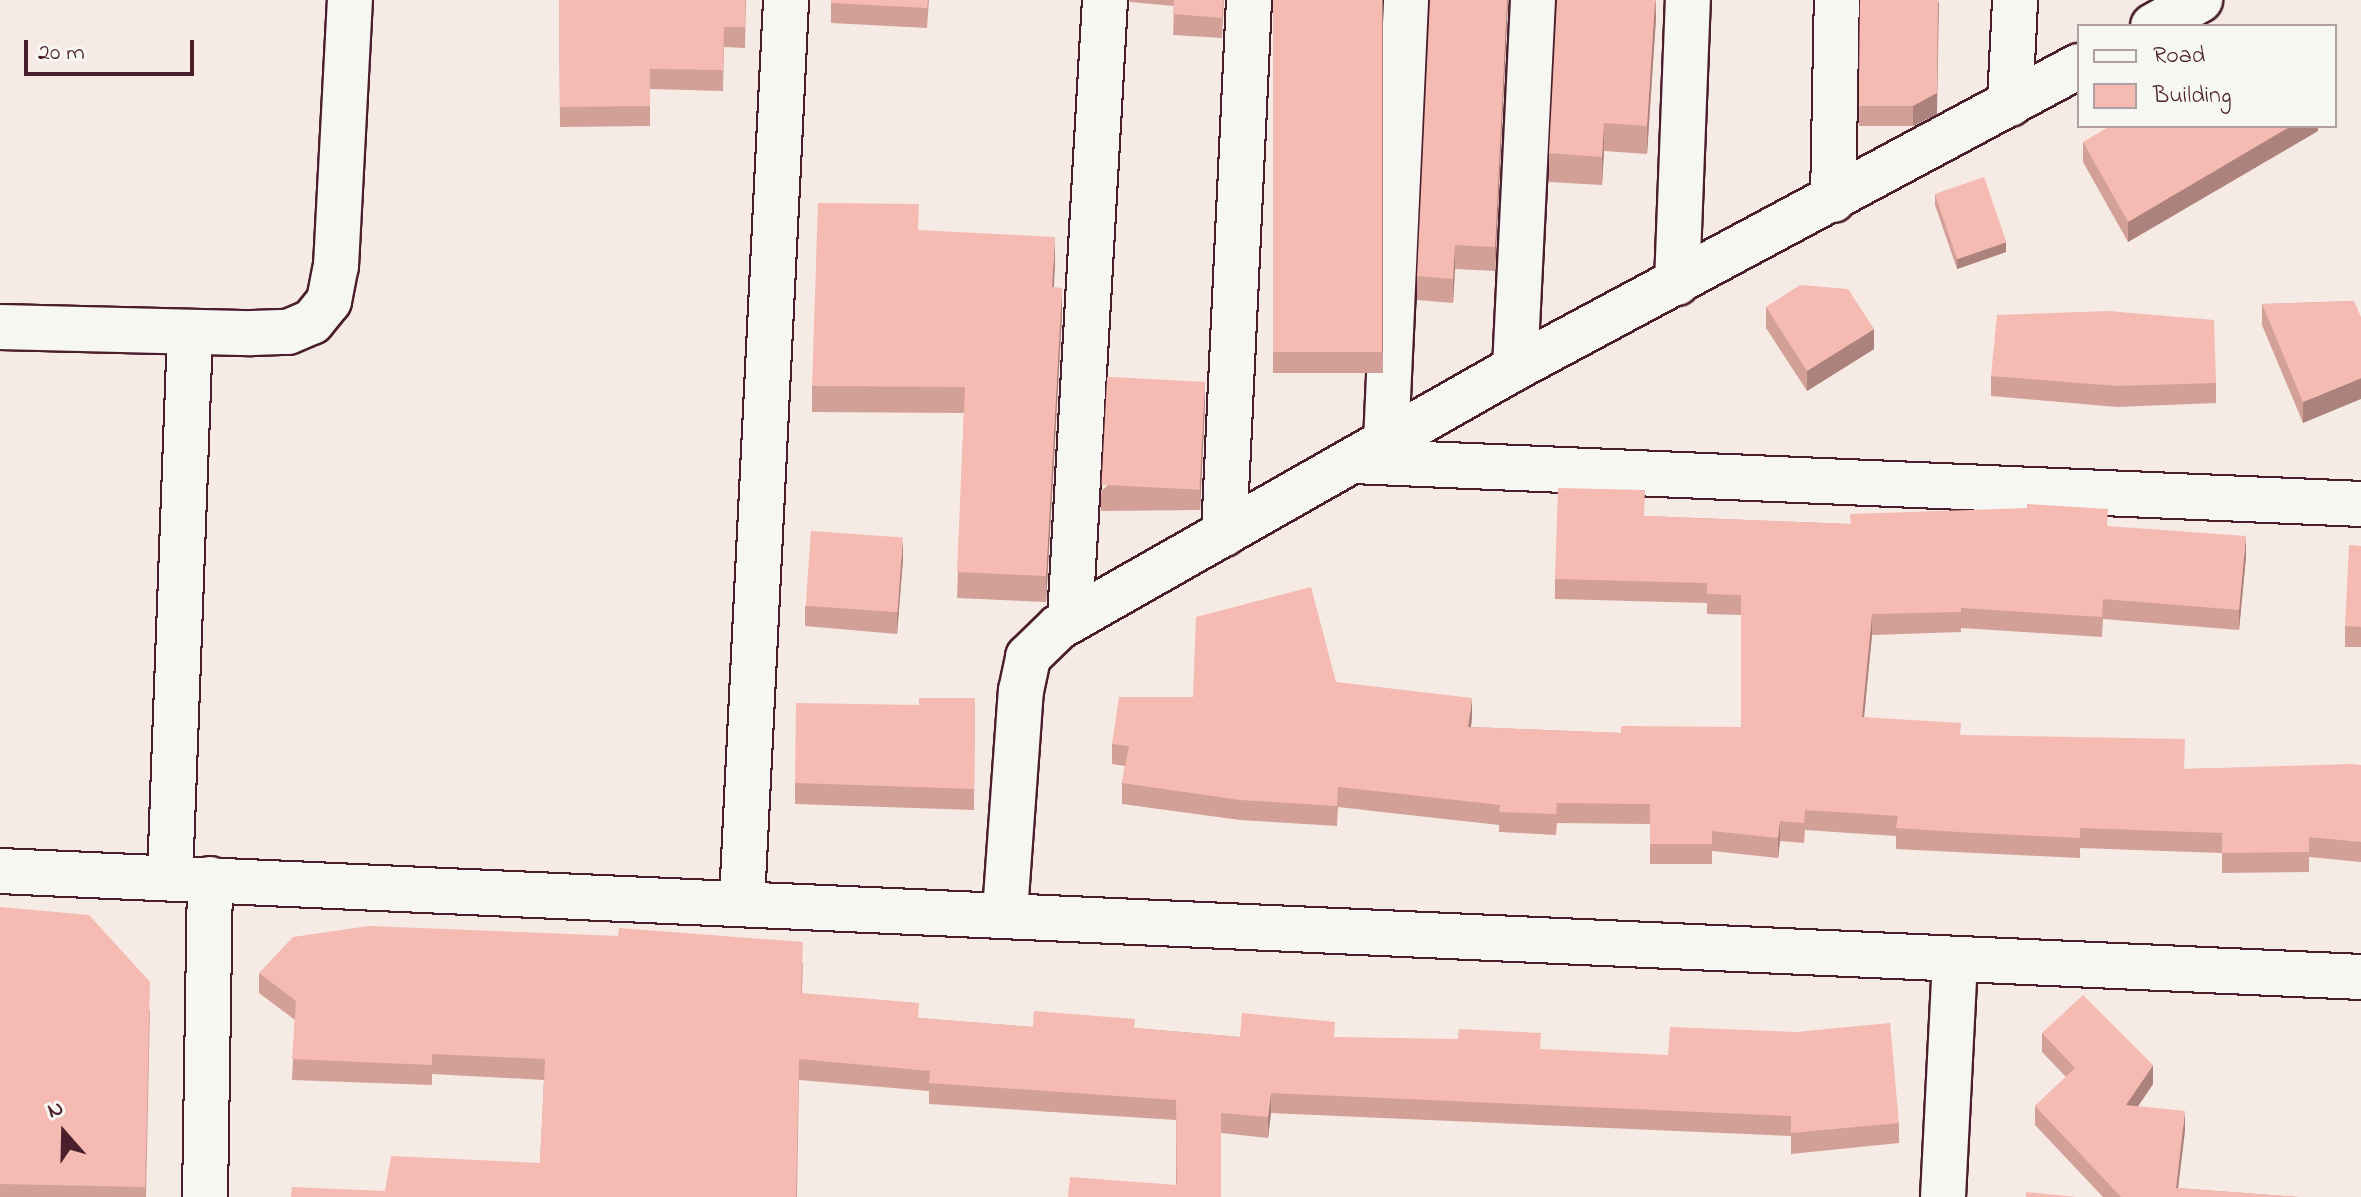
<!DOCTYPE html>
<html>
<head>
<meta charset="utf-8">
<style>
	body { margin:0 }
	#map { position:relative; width:2361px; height:1197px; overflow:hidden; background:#f6eae5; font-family:"Indie Flower",sans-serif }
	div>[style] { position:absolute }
	.roads { filter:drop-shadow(2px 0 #4a1f2b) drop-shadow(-2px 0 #4a1f2b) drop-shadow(0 2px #4a1f2b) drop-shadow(0 -2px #4a1f2b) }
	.minor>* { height:44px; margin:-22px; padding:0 22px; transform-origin:22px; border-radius:22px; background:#f6f6f2 }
	.wall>* { inset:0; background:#d3a098; transform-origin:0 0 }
	.shaded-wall>* { inset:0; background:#ac827c; transform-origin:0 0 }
	.building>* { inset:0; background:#f5bab1; transform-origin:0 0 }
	span { translate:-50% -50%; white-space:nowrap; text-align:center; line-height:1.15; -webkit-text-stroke:6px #f6f6f2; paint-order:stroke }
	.legend { position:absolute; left:2077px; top:24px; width:260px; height:104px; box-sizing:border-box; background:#f6f6f2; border:2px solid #b1a0a2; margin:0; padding:10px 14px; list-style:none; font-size:24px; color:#4a1f2b }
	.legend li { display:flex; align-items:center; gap:16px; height:40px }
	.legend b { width:40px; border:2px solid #b1a0a2 }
	.north { position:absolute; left:24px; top:1093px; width:80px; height:80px; -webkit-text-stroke:6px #f6f6f2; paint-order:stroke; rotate:340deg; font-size:22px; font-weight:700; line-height:32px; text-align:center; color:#4a1f2b }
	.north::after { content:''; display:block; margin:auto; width:28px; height:36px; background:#4a1f2b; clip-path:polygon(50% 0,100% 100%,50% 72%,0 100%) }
	.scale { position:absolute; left:24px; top:40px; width:170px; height:36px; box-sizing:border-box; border:4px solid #4a1f2b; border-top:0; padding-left:10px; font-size:24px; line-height:28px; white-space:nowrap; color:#4a1f2b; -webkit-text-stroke:6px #f6f6f2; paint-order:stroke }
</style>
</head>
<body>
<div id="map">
	<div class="roads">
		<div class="minor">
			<i style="left:2153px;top:26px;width:54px;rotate:-29deg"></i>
			<i style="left:2010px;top:104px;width:104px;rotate:-87.2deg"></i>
			<i style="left:1833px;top:200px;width:200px;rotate:-88.9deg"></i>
			<i style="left:1677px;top:283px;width:283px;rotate:-87.8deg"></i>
			<i style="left:0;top:327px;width:252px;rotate:1.4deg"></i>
			<i style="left:252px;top:333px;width:36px;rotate:-2deg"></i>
			<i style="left:288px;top:332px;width:26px;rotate:-23deg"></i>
			<i style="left:312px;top:322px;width:27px;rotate:-51deg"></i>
			<i style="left:329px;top:301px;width:36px;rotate:-79deg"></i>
			<i style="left:336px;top:266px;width:266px;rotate:-87deg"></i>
			<i style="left:1515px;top:368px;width:368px;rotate:-87.2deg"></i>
			<i style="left:1386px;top:442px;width:442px;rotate:-87.4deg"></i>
			<i style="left:1353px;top:461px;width:1009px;rotate:2.44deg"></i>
			<i style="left:1224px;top:534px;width:535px;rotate:-87.32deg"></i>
			<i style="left:1070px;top:620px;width:621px;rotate:-86.77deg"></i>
			<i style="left:0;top:871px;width:2363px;rotate:2.57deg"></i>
			<i style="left:170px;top:878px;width:545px;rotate:-87.9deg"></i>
			<i style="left:742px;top:901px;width:902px;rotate:-87.2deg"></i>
			<i style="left:1005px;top:912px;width:222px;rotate:-85.9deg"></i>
			<i style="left:1021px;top:691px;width:35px;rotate:-78deg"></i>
			<i style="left:1028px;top:657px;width:43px;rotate:-44.1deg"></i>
			<i style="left:1059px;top:627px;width:524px;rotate:-29.6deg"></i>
			<i style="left:1515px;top:368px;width:640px;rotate:-28.17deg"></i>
			<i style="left:205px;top:1197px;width:318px;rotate:-89.1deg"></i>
			<i style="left:1943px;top:1197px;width:237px;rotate:-87.1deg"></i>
		</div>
	</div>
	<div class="wall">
		<i style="clip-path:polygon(559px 0,746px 0,745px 48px,724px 47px,723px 91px,650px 89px,650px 126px,560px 127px)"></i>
		<i style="clip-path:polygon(831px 0,929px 0,927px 28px,831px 23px)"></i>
		<i style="clip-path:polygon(1129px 0,1224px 0,1222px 38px,1173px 35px,1174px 6px,1130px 2px)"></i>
		<i style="left:1273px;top:0;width:110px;height:373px"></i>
		<i style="clip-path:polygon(1508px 0,1495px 271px,1455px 269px,1453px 303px,1417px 300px,1417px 276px)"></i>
		<i style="clip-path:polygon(1656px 0,1656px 18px,1647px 154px,1604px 151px,1602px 185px,1549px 182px,1549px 153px)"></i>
		<i style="clip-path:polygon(1860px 0,1937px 114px,1913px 126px,1859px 126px)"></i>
		<i style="clip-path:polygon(2318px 126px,2318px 131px,2128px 242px,2083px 162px,2083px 142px)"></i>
		<i style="clip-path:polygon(1935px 194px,2006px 252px,1957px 269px,1935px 205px)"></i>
		<i style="clip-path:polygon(919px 230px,1055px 263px,1054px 288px,1062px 314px,1046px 602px,957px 598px,964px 413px,812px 412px,812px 386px)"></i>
		<i style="clip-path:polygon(2354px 301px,2303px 423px,2262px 325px,2262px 304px)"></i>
		<i style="clip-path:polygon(1766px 307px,1874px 349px,1807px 391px,1766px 328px)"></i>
		<i style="clip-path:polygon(1991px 376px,2216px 383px,2216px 403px,2117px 407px,1991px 396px)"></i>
		<i style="clip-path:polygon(1205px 402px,1200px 510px,1101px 511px,1101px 491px)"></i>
		<i style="clip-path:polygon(1645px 516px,1850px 524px,2108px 526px,2246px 557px,2239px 630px,2103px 619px,2102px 637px,1961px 628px,1961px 632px,1872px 635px,1864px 717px,1961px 735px,2185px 769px,2361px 765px,2361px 862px,2309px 857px,2309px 872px,2222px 873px,2222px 853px,2080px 848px,2080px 858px,1975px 853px,1896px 849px,1896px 836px,1805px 830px,1804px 843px,1780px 841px,1778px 858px,1712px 851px,1712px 864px,1650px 864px,1650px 824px,1557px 823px,1556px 835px,1499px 832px,1499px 825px,1338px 807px,1337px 826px,1240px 820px,1122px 804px,1122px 783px,1125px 766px,1112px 764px,1112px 744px,1193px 697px,1336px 682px,1472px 718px,1471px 727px,1621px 733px,1741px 727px,1741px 615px,1707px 614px,1707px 603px,1555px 599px,1555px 579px)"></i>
		<i style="clip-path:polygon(2361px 546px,2361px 647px,2345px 647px,2345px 626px)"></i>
		<i style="clip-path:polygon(903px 559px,897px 634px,805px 626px,805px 606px)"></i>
		<i style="clip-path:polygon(975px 698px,974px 810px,795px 804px,795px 783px,919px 705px)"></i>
		<i style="clip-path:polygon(0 907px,150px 1010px,146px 1197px,0 1197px)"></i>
		<i style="clip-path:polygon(618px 936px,803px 963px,802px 993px,919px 1018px,1033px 1027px,1135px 1028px,1240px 1037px,1335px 1037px,1541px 1049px,1899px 1123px,1899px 1143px,1791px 1154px,1791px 1136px,1271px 1113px,1268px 1138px,1221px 1133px,1176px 1185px,1176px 1120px,929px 1104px,929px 1091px,799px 1080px,797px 1197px,385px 1191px,540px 1163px,544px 1080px,432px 1074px,432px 1085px,292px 1080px,295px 1020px,259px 993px,259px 973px)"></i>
		<i style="clip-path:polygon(2042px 1033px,2153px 1084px,2138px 1106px,2185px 1130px,2178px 1188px,2299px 1197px,2103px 1197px,2035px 1125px,2035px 1106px,2066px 1077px,2042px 1052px)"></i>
	</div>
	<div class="shaded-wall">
		<i style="left:1382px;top:0;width:1px;height:353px"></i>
		<i style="clip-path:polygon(1507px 0,1508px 0,1495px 271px,1495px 247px)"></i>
		<i style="clip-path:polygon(1655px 0,1656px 18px,1647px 154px,1647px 126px)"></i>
		<i style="clip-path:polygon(1939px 0,1937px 114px,1913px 126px,1913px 106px)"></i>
		<i style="clip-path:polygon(1604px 123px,1604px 151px,1602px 185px,1602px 157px)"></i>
		<i style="clip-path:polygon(2291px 126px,2318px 126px,2318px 131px,2128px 242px,2128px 222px)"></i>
		<i style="clip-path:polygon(1055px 237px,1055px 263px,1052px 314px,1052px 287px)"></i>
		<i style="clip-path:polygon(2006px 242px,2006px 252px,1957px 269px,1957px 258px)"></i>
		<i style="clip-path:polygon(1455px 245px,1455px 269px,1453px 303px,1453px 279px)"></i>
		<i style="clip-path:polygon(1062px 288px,1062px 314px,1046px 602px,1046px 576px)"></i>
		<i style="clip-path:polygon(1874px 329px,1874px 349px,1807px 391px,1807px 371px)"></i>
		<i style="clip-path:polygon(2361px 378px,2361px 399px,2303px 423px,2303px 402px)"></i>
		<i style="clip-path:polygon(1205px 382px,1205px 402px,1200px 510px,1200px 490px)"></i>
		<i style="clip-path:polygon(2246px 536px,2246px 557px,2239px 630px,2239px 610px)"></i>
		<i style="clip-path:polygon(903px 538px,903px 559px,897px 634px,897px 613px)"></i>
		<i style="clip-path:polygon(1872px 614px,1872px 635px,1862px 737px,1862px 717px)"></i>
		<i style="clip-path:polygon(1472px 698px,1472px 718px,1468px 747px,1468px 727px)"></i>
		<i style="clip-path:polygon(1780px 821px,1780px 841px,1778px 858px,1778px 838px)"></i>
		<i style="clip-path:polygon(2153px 1065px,2153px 1084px,2126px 1124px,2126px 1105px)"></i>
		<i style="clip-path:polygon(1271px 1093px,1271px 1113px,1268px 1138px,1268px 1117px)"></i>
		<i style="clip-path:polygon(2185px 1111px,2185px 1130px,2177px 1197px,2176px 1188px)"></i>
	</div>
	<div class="building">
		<i style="clip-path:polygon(559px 0,745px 0,745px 27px,724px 27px,723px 70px,650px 69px,650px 106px,560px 107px)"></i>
		<i style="clip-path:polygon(831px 0,928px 0,927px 8px,831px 3px)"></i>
		<i style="clip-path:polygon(1174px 0,1223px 0,1222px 18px,1173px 14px)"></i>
		<i style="left:1273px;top:0;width:109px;height:352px"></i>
		<i style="clip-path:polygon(1430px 0,1507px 0,1495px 247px,1455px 245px,1453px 279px,1417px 276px)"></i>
		<i style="clip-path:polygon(1557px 0,1655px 0,1647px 126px,1604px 123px,1602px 157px,1549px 153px)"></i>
		<i style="clip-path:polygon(1860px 0,1938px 0,1937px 93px,1913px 106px,1859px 106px)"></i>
		<i style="clip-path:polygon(2110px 126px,2291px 126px,2128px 222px,2083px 142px)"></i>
		<i style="left:1984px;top:177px;width:69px;height:52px;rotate:71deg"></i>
		<i style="clip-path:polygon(818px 203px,919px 204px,918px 230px,1055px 237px,1052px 287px,1062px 288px,1046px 576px,957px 572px,965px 387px,812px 386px)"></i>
		<i style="clip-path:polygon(1800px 285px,1848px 289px,1874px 329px,1807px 371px,1766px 307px)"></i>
		<i style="clip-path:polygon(2354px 301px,2361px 317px,2361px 378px,2303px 402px,2262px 304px)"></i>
		<i style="clip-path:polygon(2108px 311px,2214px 320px,2216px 383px,2117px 386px,1991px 376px,1997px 315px)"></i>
		<i style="left:1205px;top:382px;width:108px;height:98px;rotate:93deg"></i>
		<i style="clip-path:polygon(1558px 488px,1645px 490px,1644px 516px,1851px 524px,1850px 514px,2027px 508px,2027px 504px,2108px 509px,2107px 526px,2246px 536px,2239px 610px,2103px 599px,2102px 617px,1961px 608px,1961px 612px,1872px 614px,1862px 717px,1961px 723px,1960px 735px,2185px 739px,2184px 769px,2352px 764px,2361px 765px,2361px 842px,2309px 837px,2309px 852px,2222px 853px,2222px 833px,2080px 828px,2080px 838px,1975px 833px,1896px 828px,1898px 816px,1805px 810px,1804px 823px,1780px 821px,1778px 838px,1712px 831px,1712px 844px,1650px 844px,1650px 804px,1557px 803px,1556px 814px,1499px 812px,1500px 805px,1338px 787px,1337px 806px,1240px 800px,1122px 783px,1129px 746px,1112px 744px,1119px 697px,1193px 697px,1196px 617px,1311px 587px,1336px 682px,1472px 698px,1468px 727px,1621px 733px,1621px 726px,1741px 727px,1741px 595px,1707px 594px,1707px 583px,1555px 579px)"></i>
		<i style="left:811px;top:531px;width:92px;height:75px;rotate:4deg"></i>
		<i style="clip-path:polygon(2349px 545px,2361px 546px,2361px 627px,2345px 626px)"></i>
		<i style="clip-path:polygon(919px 698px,975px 698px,974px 789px,795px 783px,796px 703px,919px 705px)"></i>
		<i style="clip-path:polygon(0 907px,89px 915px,150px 982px,145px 1187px,0 1184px)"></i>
		<i style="clip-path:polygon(369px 926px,618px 936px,619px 928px,803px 942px,801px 993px,919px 1003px,918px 1018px,1033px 1027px,1034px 1011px,1135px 1019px,1134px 1028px,1240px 1037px,1242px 1013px,1335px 1022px,1334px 1037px,1458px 1039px,1459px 1029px,1541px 1033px,1540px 1049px,1668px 1055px,1670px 1027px,1796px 1032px,1890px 1023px,1899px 1123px,1791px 1133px,1791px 1116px,1271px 1093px,1268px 1117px,1221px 1113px,1221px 1197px,1068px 1197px,1070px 1177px,1177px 1185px,1176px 1100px,929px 1083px,930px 1071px,799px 1059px,796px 1197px,291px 1197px,292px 1187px,385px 1191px,391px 1156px,540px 1163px,545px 1059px,432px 1054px,432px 1065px,292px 1059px,296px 1001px,259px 973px,293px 937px)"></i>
		<i style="clip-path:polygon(2083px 995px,2153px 1065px,2126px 1105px,2185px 1111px,2176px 1188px,2299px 1197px,2121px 1197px,2035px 1106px,2075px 1068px,2042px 1033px)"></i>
		<i style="clip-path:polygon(2026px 1192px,2077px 1197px,2026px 1197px)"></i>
	</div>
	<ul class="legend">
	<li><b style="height:10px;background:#f6f6f2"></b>Road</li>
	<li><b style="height:22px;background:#f5bab1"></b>Building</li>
	</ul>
	<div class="north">N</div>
	<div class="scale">20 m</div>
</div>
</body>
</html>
